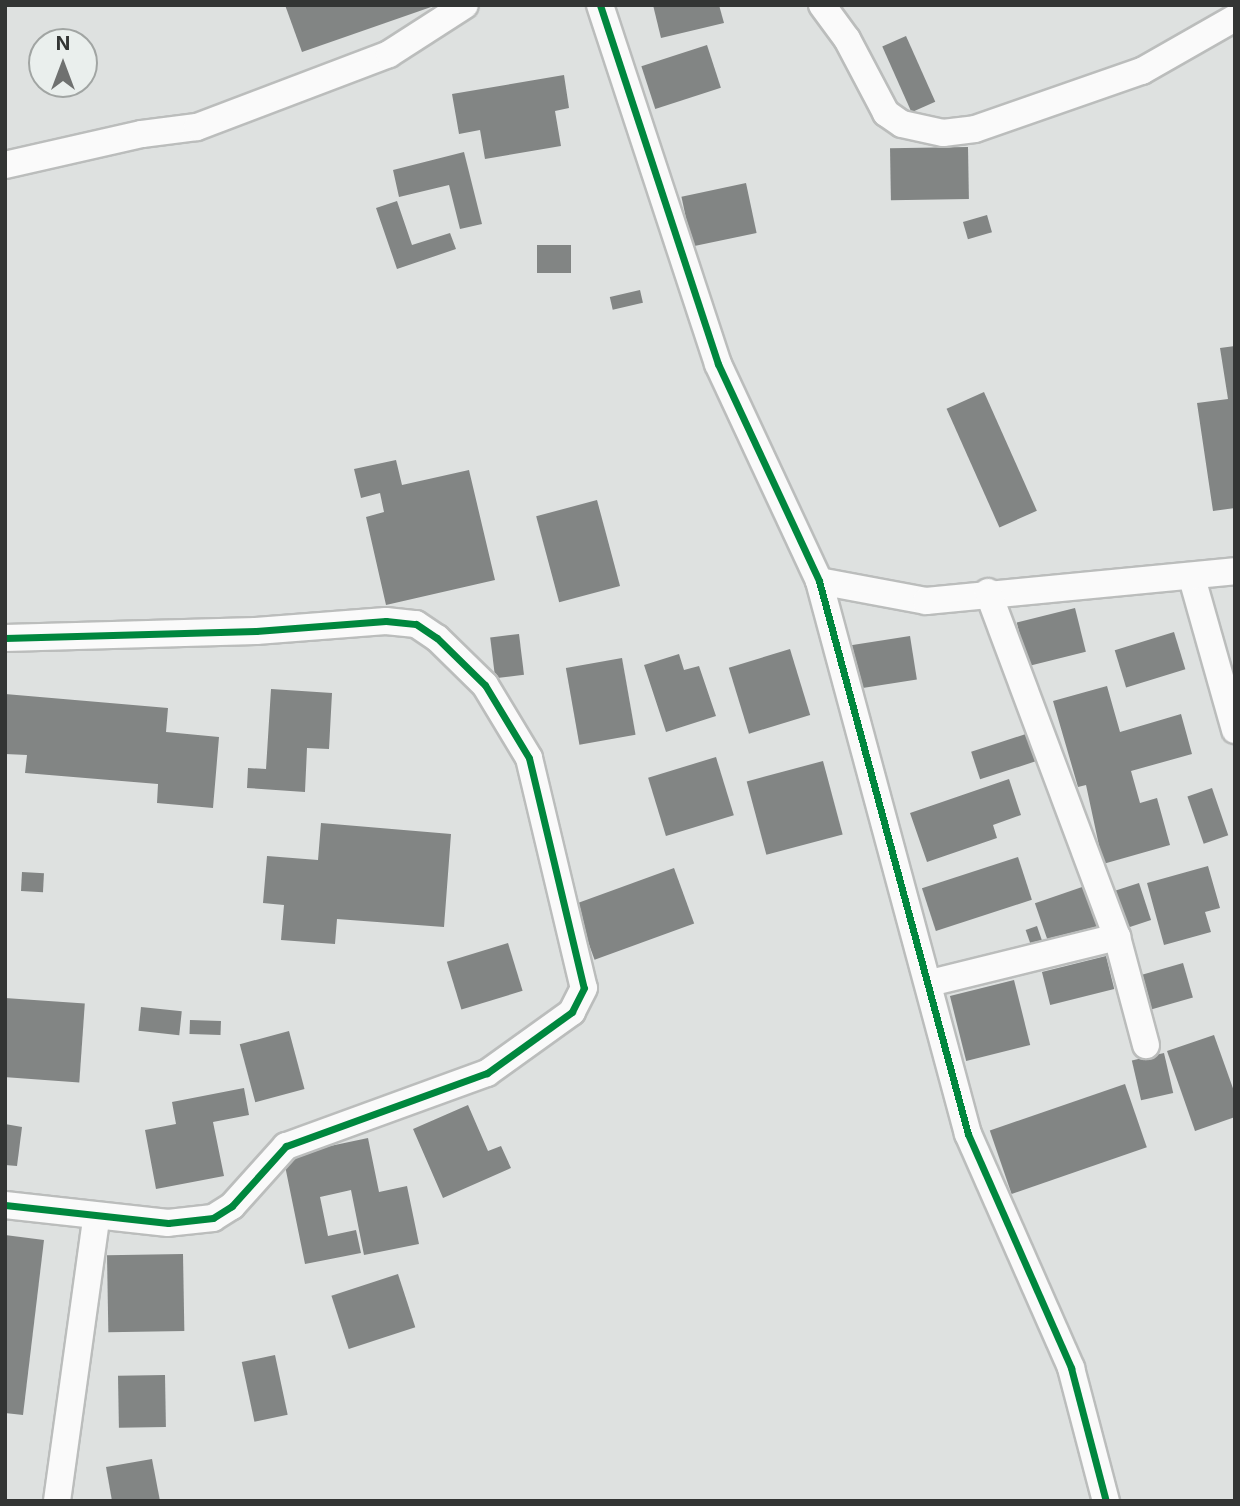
<!DOCTYPE html>
<html>
<head>
<meta charset="utf-8">
<style>
	body { margin:0 }
	#map { position:relative; width:1240px; height:1506px; overflow:hidden; background:#dee1e0; font-family:Inter,sans-serif }
	div>[style] { position:absolute }
	.building>* { inset:0; background:#828584; transform-origin:0 0 }
	.roads { filter:drop-shadow(2px 0 #bbbdbc) drop-shadow(-2px 0 #bbbdbc) drop-shadow(0 2px #bbbdbc) drop-shadow(0 -2px #bbbdbc) }
	.minor>* { height:26px; margin:-13px; padding:0 13px; transform-origin:13px; border-radius:13px; background:#fafafa }
	.cycleway>* { height:7px; margin:-3.5px; padding:0 3.5px; transform-origin:3.5px; border-radius:3.5px; background:#00873e }
	span { translate:-50% -50%; white-space:nowrap; text-align:center; line-height:1.15; -webkit-text-stroke:7px #eaefed; paint-order:stroke }
	.frame { position:absolute; inset:0; border:7px solid #333534; pointer-events:none }
	.north { position:absolute; left:28px; top:28px; width:70px; height:70px; box-sizing:border-box; background:#eaefed; border:2px solid #a1a5a3; border-radius:50%; rotate:0deg; font-size:19px; font-weight:700; line-height:28px; text-align:center; color:#333534 }
	.north::after { content:''; display:block; margin:auto; width:24px; height:32px; background:#6f7170; clip-path:polygon(50% 0,100% 100%,50% 72%,0 100%) }
</style>
</head>
<body>
<div id="map">
	<div class="building">
		<i style="clip-path:polygon(285px 5px,434px 5px,434px 6px,302px 52px)"></i>
		<i style="clip-path:polygon(653px 5px,719px 5px,724px 23px,661px 38px)"></i>
		<i style="left:906px;top:36px;width:72px;height:26px;rotate:66deg"></i>
		<i style="left:707px;top:45px;width:45px;height:69px;rotate:72deg"></i>
		<i style="clip-path:polygon(564px 75px,569px 108px,555px 111px,561px 146px,485px 159px,480px 130px,459px 134px,452px 94px)"></i>
		<i style="left:968px;top:147px;width:52px;height:78px;rotate:89deg"></i>
		<i style="clip-path:polygon(464px 152px,482px 224px,460px 229px,449px 185px,399px 197px,393px 170px)"></i>
		<i style="left:746px;top:183px;width:51px;height:66px;rotate:78deg"></i>
		<i style="clip-path:polygon(397px 201px,412px 245px,450px 233px,456px 249px,397px 269px,376px 208px)"></i>
		<i style="left:987px;top:215px;width:18px;height:25px;rotate:74deg"></i>
		<i style="left:537px;top:245px;width:34px;height:28px"></i>
		<i style="left:640px;top:290px;width:13px;height:31px;rotate:77deg"></i>
		<i style="clip-path:polygon(1235px 346px,1235px 508px,1213px 511px,1197px 403px,1228px 399px,1220px 348px)"></i>
		<i style="left:984px;top:392px;width:130px;height:41px;rotate:66deg"></i>
		<i style="clip-path:polygon(396px 460px,402px 485px,469px 470px,495px 580px,386px 605px,366px 517px,384px 512px,380px 493px,361px 498px,354px 469px)"></i>
		<i style="left:597px;top:500px;width:89px;height:63px;rotate:75deg"></i>
		<i style="left:1075px;top:608px;width:45px;height:60px;rotate:76deg"></i>
		<i style="left:1174px;top:632px;width:39px;height:62px;rotate:73deg"></i>
		<i style="left:519px;top:634px;width:41px;height:29px;rotate:83deg"></i>
		<i style="left:910px;top:636px;width:44px;height:63px;rotate:81deg"></i>
		<i style="left:790px;top:649px;width:69px;height:64px;rotate:73deg"></i>
		<i style="clip-path:polygon(679px 654px,684px 670px,699px 666px,716px 716px,666px 732px,644px 665px)"></i>
		<i style="left:622px;top:658px;width:78px;height:57px;rotate:80deg"></i>
		<i style="clip-path:polygon(1107px 686px,1120px 732px,1181px 714px,1192px 754px,1131px 771px,1140px 803px,1157px 798px,1170px 845px,1103px 864px,1086px 785px,1078px 787px,1053px 701px)"></i>
		<i style="clip-path:polygon(271px 689px,332px 693px,329px 749px,307px 748px,305px 792px,247px 788px,248px 768px,266px 769px)"></i>
		<i style="clip-path:polygon(5px 694px,168px 708px,166px 732px,219px 737px,213px 808px,157px 803px,158px 784px,25px 773px,27px 755px,5px 754px)"></i>
		<i style="left:1032px;top:732px;width:29px;height:64px;rotate:72deg"></i>
		<i style="left:716px;top:757px;width:61px;height:71px;rotate:73deg"></i>
		<i style="left:823px;top:761px;width:76px;height:79px;rotate:75deg"></i>
		<i style="clip-path:polygon(1009px 779px,1021px 815px,993px 825px,997px 838px,927px 862px,910px 813px)"></i>
		<i style="left:1212px;top:788px;width:50px;height:26px;rotate:71deg"></i>
		<i style="clip-path:polygon(321px 823px,451px 834px,444px 927px,337px 919px,335px 944px,281px 940px,284px 905px,263px 903px,267px 856px,318px 860px)"></i>
		<i style="left:1018px;top:857px;width:45px;height:101px;rotate:72deg"></i>
		<i style="clip-path:polygon(1208px 866px,1220px 908px,1205px 912px,1211px 932px,1164px 945px,1147px 883px)"></i>
		<i style="left:674px;top:868px;width:59px;height:106px;rotate:70deg"></i>
		<i style="left:22px;top:872px;width:22px;height:19px;rotate:3deg"></i>
		<i style="left:1139px;top:883px;width:39px;height:35px;rotate:72deg"></i>
		<i style="left:1085px;top:886px;width:46px;height:53px;rotate:71deg"></i>
		<i style="left:1037px;top:926px;width:24px;height:12px;rotate:71deg"></i>
		<i style="left:508px;top:943px;width:50px;height:64px;rotate:73deg"></i>
		<i style="left:1106px;top:956px;width:34px;height:66px;rotate:76deg"></i>
		<i style="left:1183px;top:963px;width:36px;height:49px;rotate:74deg"></i>
		<i style="left:1014px;top:980px;width:67px;height:66px;rotate:76deg"></i>
		<i style="left:5px;top:998px;width:80px;height:79px;rotate:4deg"></i>
		<i style="left:141px;top:1007px;width:41px;height:24px;rotate:6deg"></i>
		<i style="left:190px;top:1020px;width:31px;height:14px;rotate:2deg"></i>
		<i style="left:289px;top:1031px;width:60px;height:51px;rotate:75deg"></i>
		<i style="clip-path:polygon(1214px 1035px,1235px 1094px,1235px 1117px,1195px 1131px,1167px 1051px)"></i>
		<i style="left:1164px;top:1053px;width:41px;height:33px;rotate:77deg"></i>
		<i style="left:1125px;top:1084px;width:67px;height:143px;rotate:71deg"></i>
		<i style="clip-path:polygon(244px 1088px,249px 1115px,213px 1122px,224px 1176px,156px 1189px,145px 1130px,176px 1124px,172px 1102px)"></i>
		<i style="clip-path:polygon(468px 1105px,488px 1151px,501px 1146px,511px 1168px,443px 1198px,413px 1129px)"></i>
		<i style="clip-path:polygon(5px 1124px,22px 1127px,17px 1166px,5px 1165px)"></i>
		<i style="clip-path:polygon(368px 1138px,379px 1192px,407px 1186px,419px 1244px,364px 1255px,351px 1190px,320px 1197px,328px 1236px,356px 1230px,361px 1253px,305px 1264px,283px 1156px)"></i>
		<i style="clip-path:polygon(5px 1235px,44px 1240px,23px 1415px,5px 1413px)"></i>
		<i style="left:183px;top:1254px;width:77px;height:76px;rotate:89deg"></i>
		<i style="left:398px;top:1274px;width:56px;height:70px;rotate:72deg"></i>
		<i style="left:275px;top:1355px;width:61px;height:34px;rotate:78deg"></i>
		<i style="left:165px;top:1375px;width:52px;height:47px;rotate:89deg"></i>
		<i style="clip-path:polygon(152px 1459px,160px 1501px,112px 1501px,106px 1467px)"></i>
	</div>
	<div class="roads">
		<div class="minor">
			<i style="left:600px;top:5px;width:378px;rotate:71.8deg"></i>
			<i style="left:718px;top:364px;width:239px;rotate:65deg"></i>
			<i style="left:819px;top:581px;width:573px;rotate:74.92deg"></i>
			<i style="left:968px;top:1134px;width:256px;rotate:66.2deg"></i>
			<i style="left:1071px;top:1368px;width:138px;rotate:75.3deg"></i>
			<i style="left:822px;top:5px;width:42px;rotate:53.7deg"></i>
			<i style="left:847px;top:39px;width:84px;rotate:62.2deg"></i>
			<i style="left:886px;top:113px;width:19px;rotate:35deg"></i>
			<i style="left:902px;top:124px;width:42px;rotate:12.4deg"></i>
			<i style="left:943px;top:133px;width:32px;rotate:-7deg"></i>
			<i style="left:975px;top:129px;width:177px;rotate:-19.2deg"></i>
			<i style="left:1142px;top:71px;width:107px;rotate:-29.7deg"></i>
			<i style="left:5px;top:165px;width:140px;rotate:-12.8deg"></i>
			<i style="left:142px;top:134px;width:55px;rotate:-7.3deg"></i>
			<i style="left:197px;top:127px;width:205px;rotate:-20.8deg"></i>
			<i style="left:389px;top:54px;width:90px;rotate:-32.8deg"></i>
			<i style="left:1192px;top:578px;width:158px;rotate:74.2deg"></i>
			<i style="left:819px;top:581px;width:109px;rotate:10.6deg"></i>
			<i style="left:926px;top:601px;width:310px;rotate:-5.5deg"></i>
			<i style="left:988px;top:592px;width:368px;rotate:69.5deg"></i>
			<i style="left:1117px;top:937px;width:112px;rotate:75deg"></i>
			<i style="left:5px;top:638px;width:251px;rotate:-1.6deg"></i>
			<i style="left:256px;top:631px;width:130px;rotate:-4.4deg"></i>
			<i style="left:386px;top:621px;width:30px;rotate:6deg"></i>
			<i style="left:416px;top:624px;width:25px;rotate:34deg"></i>
			<i style="left:437px;top:638px;width:67px;rotate:44.4deg"></i>
			<i style="left:485px;top:685px;width:85px;rotate:58.9deg"></i>
			<i style="left:529px;top:758px;width:236px;rotate:76.6deg"></i>
			<i style="left:584px;top:988px;width:27px;rotate:117deg"></i>
			<i style="left:572px;top:1012px;width:105px;rotate:144.3deg"></i>
			<i style="left:487px;top:1073px;width:214px;rotate:160deg"></i>
			<i style="left:286px;top:1146px;width:81px;rotate:132deg"></i>
			<i style="left:232px;top:1206px;width:22px;rotate:148deg"></i>
			<i style="left:213px;top:1218px;width:45px;rotate:173.7deg"></i>
			<i style="left:168px;top:1223px;width:164px;rotate:-173.7deg"></i>
			<i style="left:930px;top:983px;width:193px;rotate:-13.8deg"></i>
			<i style="left:57px;top:1501px;width:285px;rotate:-82.1deg"></i>
		</div>
	</div>
	<div class="cycleway">
		<i style="left:600px;top:5px;width:378px;rotate:71.8deg"></i>
		<i style="left:718px;top:364px;width:239px;rotate:65deg"></i>
		<i style="left:819px;top:581px;width:573px;rotate:74.92deg"></i>
		<i style="left:968px;top:1134px;width:256px;rotate:66.2deg"></i>
		<i style="left:1071px;top:1368px;width:138px;rotate:75.3deg"></i>
		<i style="left:5px;top:638px;width:251px;rotate:-1.6deg"></i>
		<i style="left:256px;top:631px;width:130px;rotate:-4.4deg"></i>
		<i style="left:386px;top:621px;width:30px;rotate:6deg"></i>
		<i style="left:416px;top:624px;width:25px;rotate:34deg"></i>
		<i style="left:437px;top:638px;width:67px;rotate:44.4deg"></i>
		<i style="left:485px;top:685px;width:85px;rotate:58.9deg"></i>
		<i style="left:529px;top:758px;width:236px;rotate:76.6deg"></i>
		<i style="left:584px;top:988px;width:27px;rotate:117deg"></i>
		<i style="left:572px;top:1012px;width:105px;rotate:144.3deg"></i>
		<i style="left:487px;top:1073px;width:214px;rotate:160deg"></i>
		<i style="left:286px;top:1146px;width:81px;rotate:132deg"></i>
		<i style="left:232px;top:1206px;width:22px;rotate:148deg"></i>
		<i style="left:213px;top:1218px;width:45px;rotate:173.7deg"></i>
		<i style="left:168px;top:1223px;width:164px;rotate:-173.7deg"></i>
	</div>
	<div class="frame"></div>
	<div class="north">N</div>
</div>
</body>
</html>
